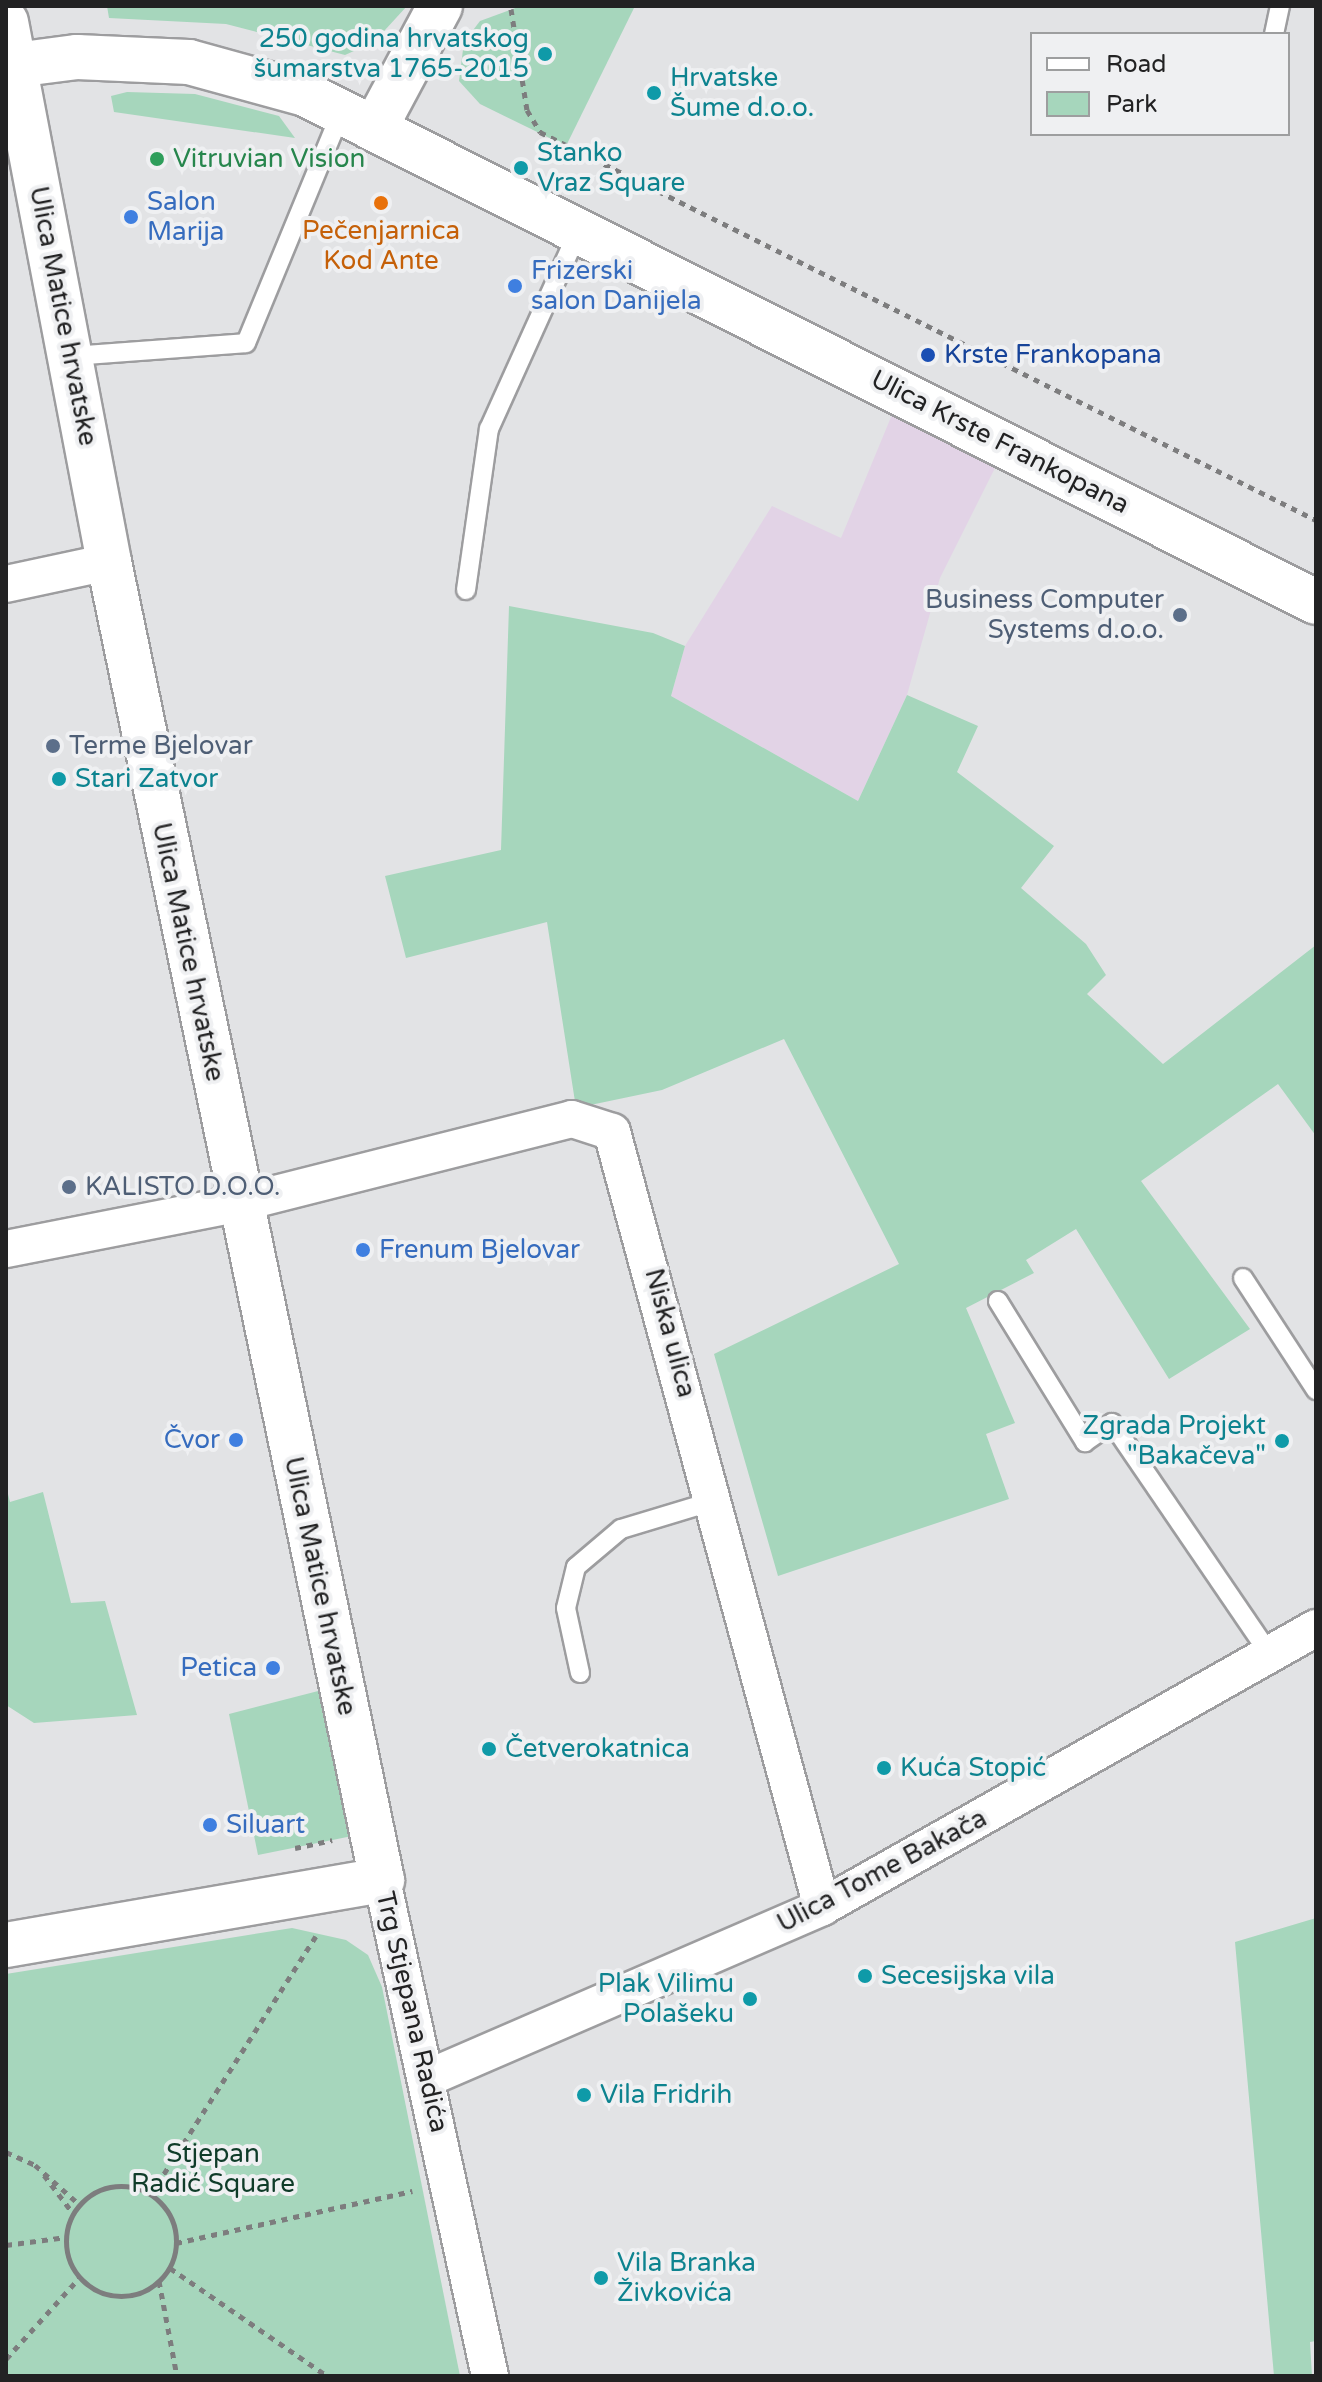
<!DOCTYPE html>
<html>
<head>
<meta charset="utf-8">
<style>
	body { margin:0 }
	#map { position:relative; width:1322px; height:2382px; overflow:hidden; background:#e2e3e5; font-family:"Varela Round",sans-serif }
	div>[style] { position:absolute }
	.education>* { inset:0; background:#e2d3e6 }
	.green>* { inset:0; background:#a6d6bc }
	.path>* { height:5px; margin-top:-2.5px; transform-origin:0; background:repeating-linear-gradient(90deg,#7d7d7e 0 6px,transparent 0 12px) }
	.path>.ring { margin:-2.5px; padding:0; box-sizing:content-box; background:none; border:5px solid #7d7d7e; border-radius:50% }
	.roads { filter:drop-shadow(2px 0 #9d9d9f) drop-shadow(-2px 0 #9d9d9f) drop-shadow(0 2px #9d9d9f) drop-shadow(0 -2px #9d9d9f) }
	.service>* { height:18px; margin:-9px; padding:0 9px; transform-origin:9px; border-radius:9px; background:#fff }
	.minor>* { height:36px; margin:-18px; padding:0 18px; transform-origin:18px; border-radius:18px; background:#fff }
	.tertiary>* { height:44px; margin:-22px; padding:0 22px; transform-origin:22px; border-radius:22px; background:#fff }
	.primary>* { height:44px; margin:-22px; padding:0 22px; transform-origin:22px; border-radius:22px; background:#fff }
	.dots>* { width:22px; height:22px; translate:-50% -50%; box-sizing:border-box; border:4px solid #eff0f2; border-radius:50% }
	span { translate:-50% -50%; white-space:nowrap; text-align:center; line-height:1.15; -webkit-text-stroke:8px #eff0f2; paint-order:stroke }
	.culture-label { font-size:26px; color:#0d838f }
	.right { translate:-100% -50%; text-align:right }
	.left { translate:0 -50%; text-align:left }
	.leisure-label { font-size:26px; color:#27864d }
	.shop-label { font-size:26px; color:#366cbe }
	.food-label { font-size:26px; color:#c56008 }
	.street-label { font-size:26px; color:#222223 }
	.transit-label { font-size:26px; color:#164399 }
	.service-label { font-size:26px; color:#4e5e75 }
	.park-label { font-size:26px; color:#0f3c29 }
	.frame { position:absolute; inset:0; border:8px solid #222223; pointer-events:none }
	.legend { position:absolute; left:1030px; top:32px; width:260px; height:104px; box-sizing:border-box; background:#eff0f2; border:2px solid #9d9e9f; margin:0; padding:10px 14px; list-style:none; font-size:24px; color:#222223 }
	.legend li { display:flex; align-items:center; gap:16px; height:40px }
	.legend b { width:40px; border:2px solid #9d9e9f }
</style>
</head>
<body>
<div id="map">
	<div class="education">
		<i style="clip-path:polygon(901px 393px,1006px 446px,940px 578px,907px 695px,858px 801px,671px 696px,685px 646px,772px 506px,841px 538px)"></i>
	</div>
	<div class="green">
		<i style="clip-path:polygon(107px 6px,225px 8px,407px 6px,374px 42px,345px 55px,226px 24px,109px 18px)"></i>
		<i style="clip-path:polygon(521px 6px,635px 6px,566px 146px,480px 104px,459px 81px,464px 42px,480px 21px)"></i>
		<i style="clip-path:polygon(127px 92px,195px 94px,279px 116px,295px 138px,114px 112px,111px 96px)"></i>
		<i style="clip-path:polygon(509px 606px,653px 633px,685px 646px,671px 696px,858px 801px,907px 695px,978px 726px,957px 772px,1054px 846px,1021px 888px,1086px 944px,1106px 975px,1087px 994px,1163px 1064px,1316px 945px,1316px 1136px,1278px 1084px,1141px 1181px,1250px 1329px,1169px 1379px,1076px 1229px,1026px 1260px,1034px 1273px,966px 1308px,1015px 1423px,986px 1434px,1009px 1499px,778px 1576px,714px 1354px,899px 1264px,784px 1039px,662px 1090px,576px 1108px,547px 922px,406px 958px,385px 876px,501px 850px)"></i>
		<i style="clip-path:polygon(6px 1486px,10px 1502px,43px 1492px,71px 1603px,105px 1601px,137px 1715px,34px 1723px,6px 1705px)"></i>
		<i style="clip-path:polygon(326px 1689px,372px 1832px,258px 1855px,229px 1714px)"></i>
		<i style="clip-path:polygon(1316px 1918px,1316px 2341px,1310px 2342px,1312px 2376px,1274px 2376px,1235px 1942px)"></i>
		<i style="clip-path:polygon(292px 1928px,346px 1940px,368px 1955px,382px 1987px,460px 2376px,6px 2376px,6px 1974px)"></i>
	</div>
	<div class="path">
		<i style="left:511px;top:9px;width:102px;rotate:81deg"></i>
		<i style="left:527px;top:110px;width:26px;rotate:59deg"></i>
		<i style="left:540px;top:132px;width:868px;rotate:26.57deg"></i>
		<i style="left:295px;top:1848px;width:38px;rotate:-12deg"></i>
		<i style="left:6px;top:2152px;width:32px;rotate:24deg"></i>
		<i style="left:35px;top:2165px;width:60px;rotate:41.6deg"></i>
		<i style="left:44px;top:2175px;width:48px;rotate:52.7deg"></i>
		<i class="ring" style="left:66px;top:2186px;width:105px;height:105px"></i>
		<i style="left:151px;top:2194px;width:306px;rotate:-57.4deg"></i>
		<i style="left:176px;top:2243px;width:242px;rotate:-12.4deg"></i>
		<i style="left:6px;top:2245px;width:61px;rotate:-7.6deg"></i>
		<i style="left:170px;top:2268px;width:191px;rotate:34.5deg"></i>
		<i style="left:159px;top:2281px;width:97px;rotate:79.3deg"></i>
		<i style="left:6px;top:2359px;width:110px;rotate:-47.9deg"></i>
	</div>
	<div class="roads">
		<div class="service">
			<i style="left:1274px;top:34px;width:29px;rotate:-78deg"></i>
			<i style="left:71px;top:356px;width:175px;rotate:-4.2deg"></i>
			<i style="left:246px;top:343px;width:249px;rotate:-67.6deg"></i>
			<i style="left:466px;top:590px;width:163px;rotate:-81.9deg"></i>
			<i style="left:489px;top:429px;width:216px;rotate:-65.7deg"></i>
			<i style="left:1243px;top:1278px;width:134px;rotate:56.9deg"></i>
			<i style="left:998px;top:1301px;width:166px;rotate:58.3deg"></i>
			<i style="left:1085px;top:1442px;width:33px;rotate:-35deg"></i>
			<i style="left:1112px;top:1423px;width:281px;rotate:55.7deg"></i>
			<i style="left:580px;top:1673px;width:66px;rotate:-102.2deg"></i>
			<i style="left:566px;top:1608px;width:42px;rotate:-76.3deg"></i>
			<i style="left:576px;top:1567px;width:59px;rotate:-40.2deg"></i>
			<i style="left:621px;top:1529px;width:97px;rotate:-16.8deg"></i>
		</div>
		<div class="minor">
			<i style="left:6px;top:584px;width:105px;rotate:-12.1deg"></i>
			<i style="left:6px;top:1249px;width:238px;rotate:-11.1deg"></i>
			<i style="left:240px;top:1203px;width:342px;rotate:-14.2deg"></i>
			<i style="left:572px;top:1119px;width:42px;rotate:18deg"></i>
			<i style="left:612px;top:1132px;width:803px;rotate:74.84deg"></i>
			<i style="left:382px;top:1880px;width:508px;rotate:77.72deg"></i>
			<i style="left:430px;top:2077px;width:427px;rotate:-23.4deg"></i>
			<i style="left:822px;top:1907px;width:567px;rotate:-29.46deg"></i>
		</div>
		<div class="tertiary">
			<i style="left:376px;top:126px;width:136px;rotate:-61.9deg"></i>
		</div>
		<div class="primary">
			<i style="left:6px;top:22px;width:550px;rotate:79.2deg"></i>
			<i style="left:109px;top:562px;width:1346px;rotate:78.3deg"></i>
			<i style="left:382px;top:1880px;width:382px;rotate:170.2deg"></i>
			<i style="left:15px;top:65px;width:63px;rotate:-7.4deg"></i>
			<i style="left:77px;top:57px;width:112px;rotate:2.6deg"></i>
			<i style="left:189px;top:62px;width:120px;rotate:15.4deg"></i>
			<i style="left:305px;top:94px;width:1131px;rotate:26.68deg"></i>
		</div>
	</div>
	<div class="dots">
		<i style="left:545px;top:54px;background:#0f9aa8"></i>
		<i style="left:654px;top:93px;background:#0f9aa8"></i>
		<i style="left:157px;top:159px;background:#2e9e5b"></i>
		<i style="left:521px;top:168px;background:#0f9aa8"></i>
		<i style="left:381px;top:203px;background:#e8710a"></i>
		<i style="left:131px;top:217px;background:#3f7fe0"></i>
		<i style="left:515px;top:286px;background:#3f7fe0"></i>
		<i style="left:928px;top:355px;background:#1a4fb4"></i>
		<i style="left:1180px;top:615px;background:#5c6f8a"></i>
		<i style="left:53px;top:746px;background:#5c6f8a"></i>
		<i style="left:59px;top:779px;background:#0f9aa8"></i>
		<i style="left:69px;top:1187px;background:#5c6f8a"></i>
		<i style="left:363px;top:1250px;background:#3f7fe0"></i>
		<i style="left:236px;top:1440px;background:#3f7fe0"></i>
		<i style="left:1282px;top:1441px;background:#0f9aa8"></i>
		<i style="left:273px;top:1668px;background:#3f7fe0"></i>
		<i style="left:489px;top:1749px;background:#0f9aa8"></i>
		<i style="left:884px;top:1768px;background:#0f9aa8"></i>
		<i style="left:210px;top:1825px;background:#3f7fe0"></i>
		<i style="left:865px;top:1976px;background:#0f9aa8"></i>
		<i style="left:750px;top:1999px;background:#0f9aa8"></i>
		<i style="left:584px;top:2095px;background:#0f9aa8"></i>
		<i style="left:601px;top:2278px;background:#0f9aa8"></i>
	</div>
	<div class="culture-label">
		<span class="right" style="left:529px;top:54px">250 godina hrvatskog<br>šumarstva 1765-2015</span>
		<span class="left" style="left:670px;top:93px">Hrvatske<br>Šume d.o.o.</span>
		<span class="left" style="left:537px;top:168px">Stanko<br>Vraz Square</span>
		<span class="left" style="left:75px;top:779px">Stari Zatvor</span>
		<span class="right" style="left:1266px;top:1441px">Zgrada Projekt<br>"Bakačeva"</span>
		<span class="left" style="left:505px;top:1749px">Četverokatnica</span>
		<span class="left" style="left:900px;top:1768px">Kuća Stopić</span>
		<span class="left" style="left:881px;top:1976px">Secesijska vila</span>
		<span class="right" style="left:734px;top:1999px">Plak Vilimu<br>Polašeku</span>
		<span class="left" style="left:600px;top:2095px">Vila Fridrih</span>
		<span class="left" style="left:617px;top:2278px">Vila Branka<br>Živkovića</span>
	</div>
	<div class="leisure-label">
		<span class="left" style="left:173px;top:159px">Vitruvian Vision</span>
	</div>
	<div class="shop-label">
		<span class="left" style="left:147px;top:217px">Salon<br>Marija</span>
		<span class="left" style="left:531px;top:286px">Frizerski<br>salon Danijela</span>
		<span class="left" style="left:379px;top:1250px">Frenum Bjelovar</span>
		<span class="right" style="left:220px;top:1440px">Čvor</span>
		<span class="right" style="left:257px;top:1668px">Petica</span>
		<span class="left" style="left:226px;top:1825px">Siluart</span>
	</div>
	<div class="food-label">
		<span style="left:381px;top:246px">Pečenjarnica<br>Kod Ante</span>
	</div>
	<div class="street-label">
		<span style="left:63px;top:316px;rotate:79deg">Ulica Matice hrvatske</span>
		<span style="left:1000px;top:442px;rotate:27deg">Ulica Krste Frankopana</span>
		<span style="left:188px;top:952px;rotate:78deg">Ulica Matice hrvatske</span>
		<span style="left:670px;top:1333px;rotate:75deg">Niska ulica</span>
		<span style="left:320px;top:1586px;rotate:78deg">Ulica Matice hrvatske</span>
		<span style="left:882px;top:1871px;rotate:-28deg">Ulica Tome Bakača</span>
		<span style="left:412px;top:2012px;rotate:77deg">Trg Stjepana Radića</span>
	</div>
	<div class="transit-label">
		<span class="left" style="left:944px;top:355px">Krste Frankopana</span>
	</div>
	<div class="service-label">
		<span class="right" style="left:1164px;top:615px">Business Computer<br>Systems d.o.o.</span>
		<span class="left" style="left:69px;top:746px">Terme Bjelovar</span>
		<span class="left" style="left:85px;top:1187px">KALISTO D.O.O.</span>
	</div>
	<div class="park-label">
		<span style="left:213px;top:2169px">Stjepan<br>Radić Square</span>
	</div>
	<div class="frame"></div>
	<ul class="legend">
	<li><b style="height:10px;background:#fff"></b>Road</li>
	<li><b style="height:22px;background:#a6d6bc"></b>Park</li>
	</ul>
</div>
</body>
</html>
